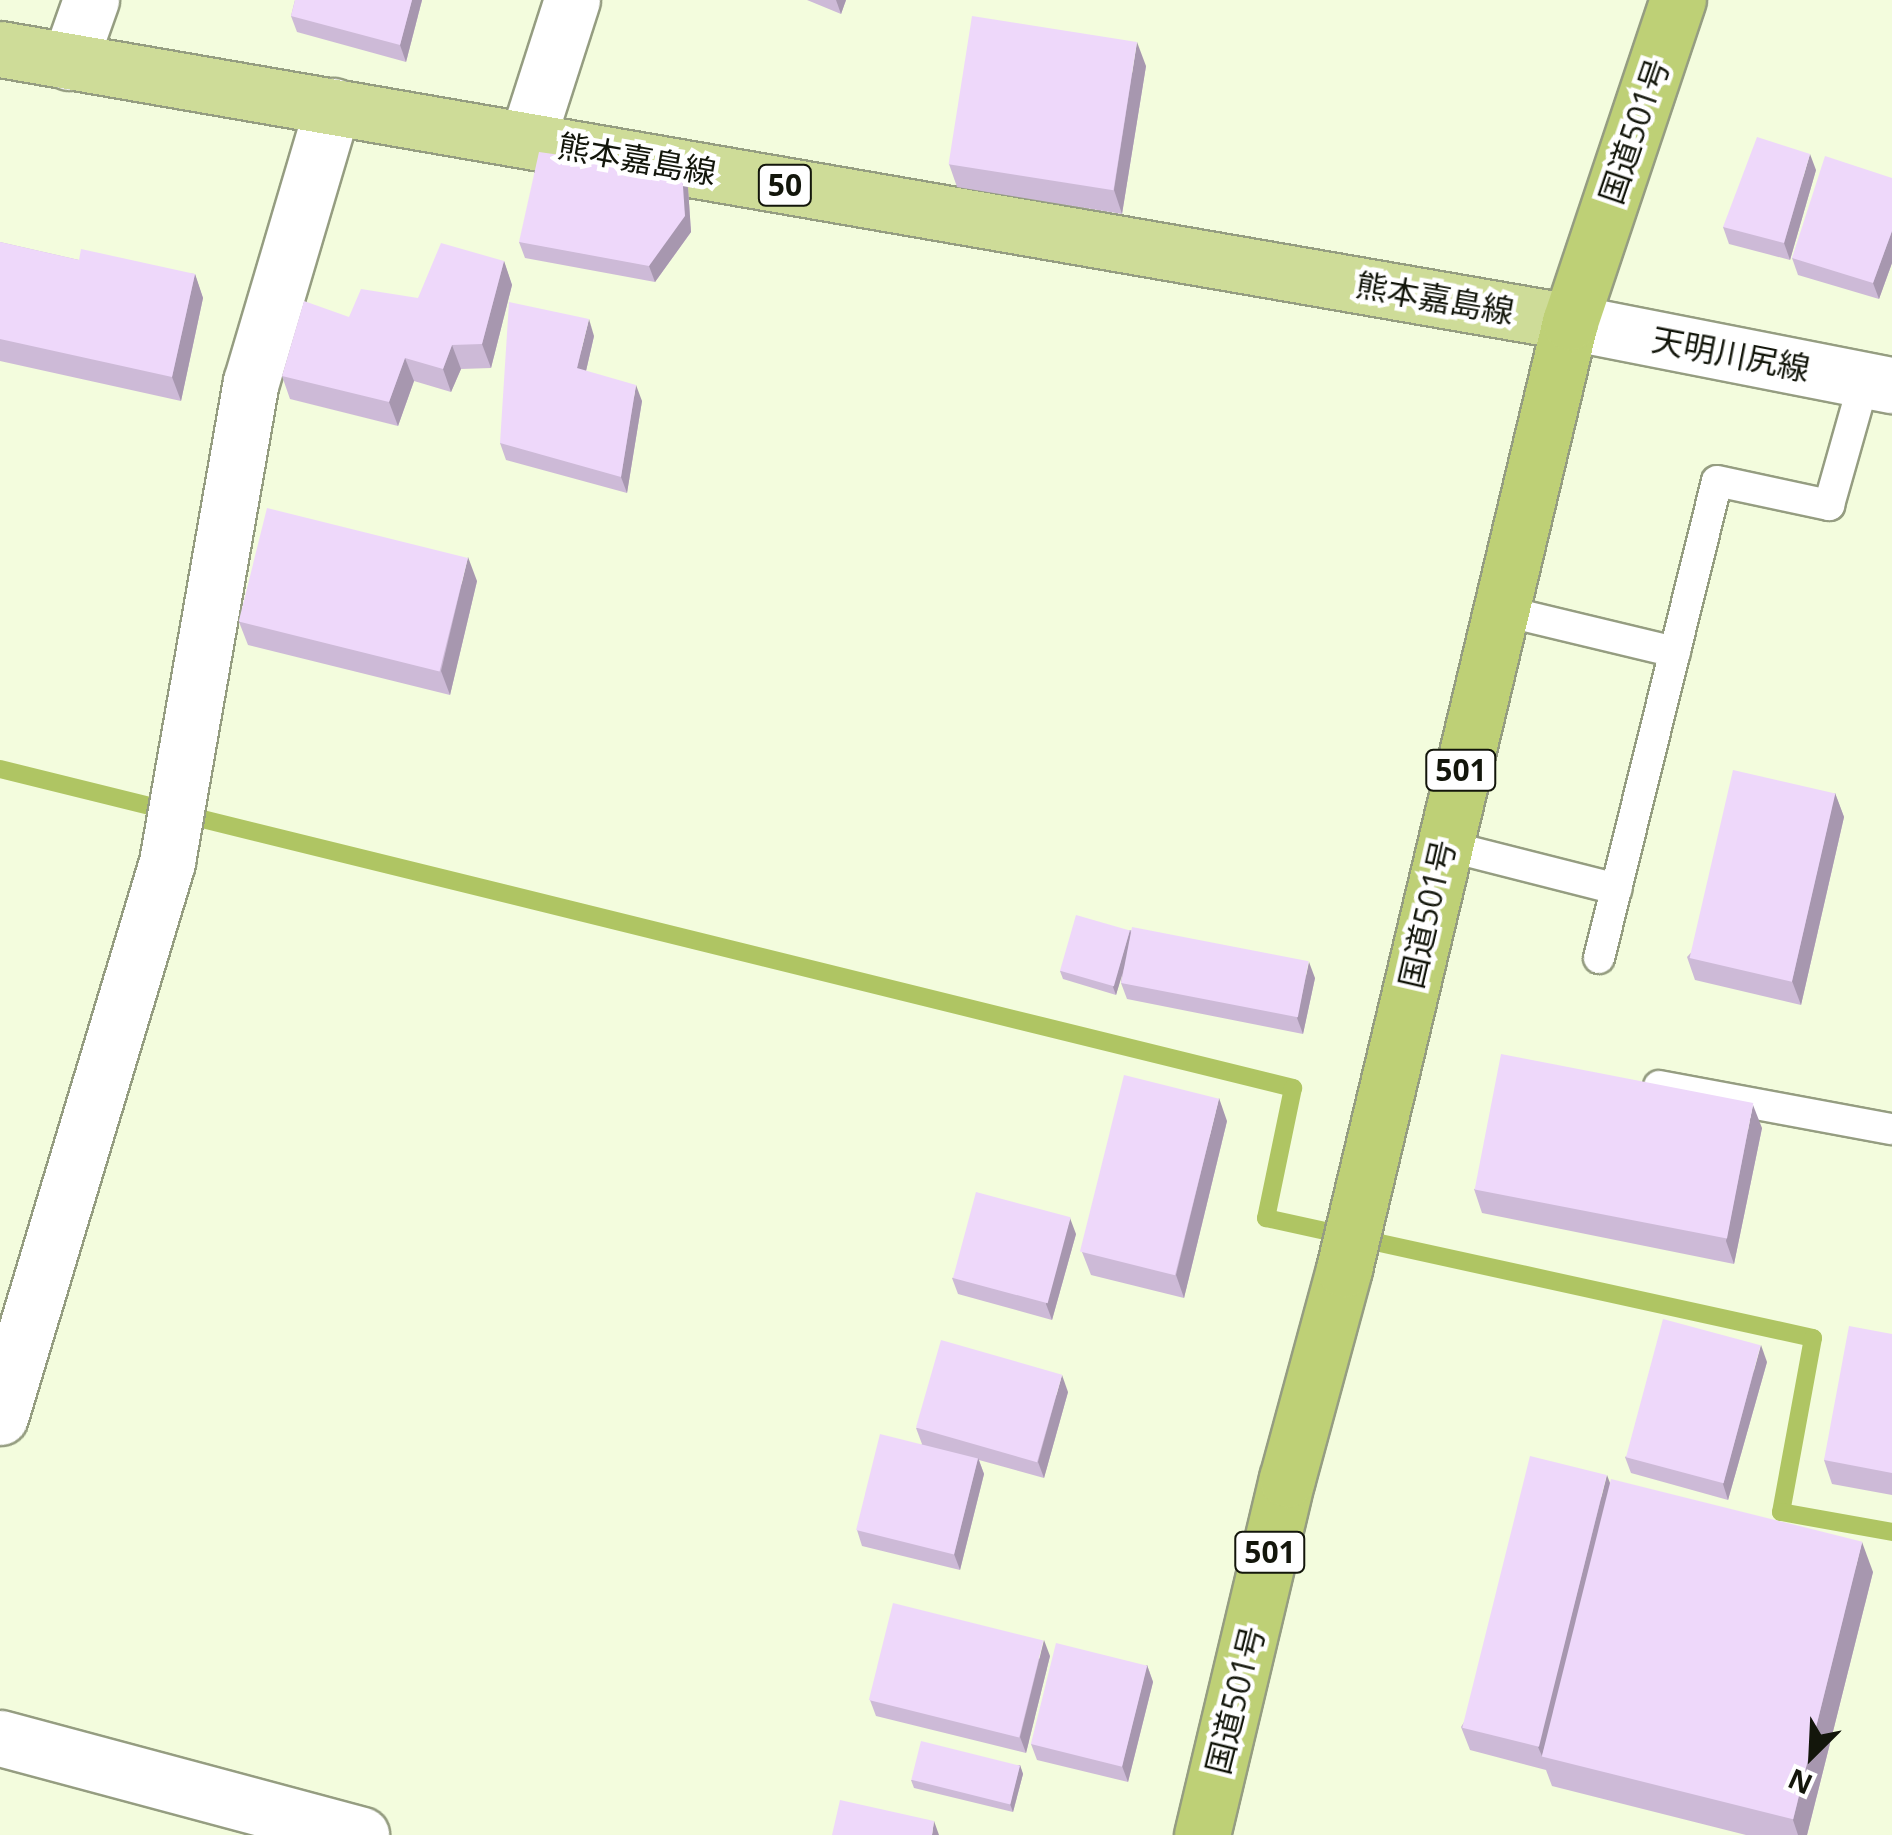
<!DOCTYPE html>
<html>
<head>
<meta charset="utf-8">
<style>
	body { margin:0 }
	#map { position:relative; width:1892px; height:1835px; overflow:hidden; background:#f3fcdd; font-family:"Open Sans","Noto Sans JP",sans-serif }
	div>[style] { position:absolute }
	.stream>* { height:18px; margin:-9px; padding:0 9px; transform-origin:9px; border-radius:9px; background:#afc563 }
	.roads { filter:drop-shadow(2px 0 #959d81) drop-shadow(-2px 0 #959d81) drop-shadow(0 2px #959d81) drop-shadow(0 -2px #959d81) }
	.service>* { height:30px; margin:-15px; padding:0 15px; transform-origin:15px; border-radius:15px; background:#fff }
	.minor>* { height:55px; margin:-27.5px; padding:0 27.5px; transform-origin:27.5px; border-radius:27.5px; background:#fff }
	.secondary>* { height:55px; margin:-27.5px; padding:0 27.5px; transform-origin:27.5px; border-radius:27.5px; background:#fff }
	.primary>* { height:55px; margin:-27.5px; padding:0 27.5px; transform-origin:27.5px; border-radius:27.5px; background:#cedc98 }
	.trunk>* { height:55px; margin:-27.5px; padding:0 27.5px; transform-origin:27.5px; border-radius:27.5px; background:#bed076 }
	.wall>* { inset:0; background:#cdbad7 }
	.shaded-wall>* { inset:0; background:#a797af }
	.building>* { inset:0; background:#eed8fa; transform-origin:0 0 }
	span { translate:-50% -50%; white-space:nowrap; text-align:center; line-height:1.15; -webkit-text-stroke:9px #fff; paint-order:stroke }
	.shield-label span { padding:2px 8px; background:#fff; border:2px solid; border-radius:8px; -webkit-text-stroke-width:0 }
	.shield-label { font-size:30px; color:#13160b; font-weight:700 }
	.street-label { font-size:32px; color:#13160b }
	.north { position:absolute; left:1762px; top:1705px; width:100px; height:100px; -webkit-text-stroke:8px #fff; paint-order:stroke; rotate:204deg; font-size:28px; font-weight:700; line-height:40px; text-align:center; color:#13160b }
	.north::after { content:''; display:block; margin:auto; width:35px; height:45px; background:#13160b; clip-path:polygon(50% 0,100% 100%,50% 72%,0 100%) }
</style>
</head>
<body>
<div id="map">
	<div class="stream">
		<i style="left:0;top:769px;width:1332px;rotate:13.86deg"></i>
		<i style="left:1293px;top:1088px;width:133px;rotate:101.7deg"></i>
		<i style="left:1266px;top:1218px;width:560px;rotate:12.37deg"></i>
		<i style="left:1813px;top:1338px;width:177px;rotate:100.4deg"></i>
		<i style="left:1781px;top:1512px;width:113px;rotate:10.2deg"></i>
	</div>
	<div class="roads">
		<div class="service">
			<i style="left:1500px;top:610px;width:180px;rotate:13.5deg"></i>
			<i style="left:1443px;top:845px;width:179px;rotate:14.2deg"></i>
			<i style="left:1599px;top:958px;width:491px;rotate:-76.1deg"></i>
			<i style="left:1717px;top:481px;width:115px;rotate:12.1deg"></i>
			<i style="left:1829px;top:505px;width:129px;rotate:-74.2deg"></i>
			<i style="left:1659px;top:1086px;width:237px;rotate:10.5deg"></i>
		</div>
		<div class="minor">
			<i style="left:69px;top:62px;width:66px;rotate:-70.5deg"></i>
			<i style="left:527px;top:140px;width:147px;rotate:-72.2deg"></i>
			<i style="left:0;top:1417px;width:580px;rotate:-73.25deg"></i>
			<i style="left:167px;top:862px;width:487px;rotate:-80.1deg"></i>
			<i style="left:251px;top:382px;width:288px;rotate:-73.5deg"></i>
			<i style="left:0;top:1738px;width:374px;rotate:15deg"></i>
		</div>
		<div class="secondary">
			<i style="left:1570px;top:322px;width:328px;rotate:11.1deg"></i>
		</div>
		<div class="primary">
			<i style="left:0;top:49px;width:1594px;rotate:9.86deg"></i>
		</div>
		<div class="trunk">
			<i style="left:1202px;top:1835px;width:366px;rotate:-76.6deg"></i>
			<i style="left:1287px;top:1479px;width:218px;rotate:-74.8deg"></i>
			<i style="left:1344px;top:1269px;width:974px;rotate:-76.58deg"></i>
			<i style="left:1570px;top:322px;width:340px;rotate:-71.5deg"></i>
		</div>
	</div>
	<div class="wall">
		<i style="clip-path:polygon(295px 0,422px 0,406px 62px,297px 32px,291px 16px)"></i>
		<i style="clip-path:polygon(807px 0,846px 0,841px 14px)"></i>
		<i style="clip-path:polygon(1146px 66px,1122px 214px,957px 187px,949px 164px)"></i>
		<i style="clip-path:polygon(1816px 170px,1790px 260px,1729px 244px,1723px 227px)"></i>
		<i style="clip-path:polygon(682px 172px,688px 188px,691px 232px,655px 282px,525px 258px,519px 242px)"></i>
		<i style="clip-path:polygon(1892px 178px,1892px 263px,1879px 299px,1798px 275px,1792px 258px)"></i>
		<i style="clip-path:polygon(0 242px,79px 260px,195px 274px,203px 298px,181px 401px,0 361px)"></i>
		<i style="clip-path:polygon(504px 261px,512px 285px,491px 368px,461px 369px,451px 392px,414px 381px,398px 426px,290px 399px,282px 376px,349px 317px,418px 298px)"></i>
		<i style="clip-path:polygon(594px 336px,586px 371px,642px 401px,627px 493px,506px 460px,500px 443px)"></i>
		<i style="clip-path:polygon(477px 581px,450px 695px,248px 645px,239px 622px)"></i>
		<i style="clip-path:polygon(1835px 793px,1844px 817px,1801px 1005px,1695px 980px,1687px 957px)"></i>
		<i style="clip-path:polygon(1130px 930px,1315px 978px,1303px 1034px,1127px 999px,1121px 983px,1122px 974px,1116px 995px,1063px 979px,1060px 971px)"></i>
		<i style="clip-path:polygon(1227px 1121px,1184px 1298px,1091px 1275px,1082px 1252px)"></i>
		<i style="clip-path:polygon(1762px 1128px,1734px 1264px,1482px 1213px,1474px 1189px)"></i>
		<i style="clip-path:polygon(1076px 1234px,1052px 1320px,958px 1294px,952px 1278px)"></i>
		<i style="clip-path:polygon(1892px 1334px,1892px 1495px,1832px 1484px,1824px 1460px)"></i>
		<i style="clip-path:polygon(1767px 1362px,1728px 1500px,1631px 1473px,1625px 1457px)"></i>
		<i style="clip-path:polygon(1068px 1392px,1044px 1478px,979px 1460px,984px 1474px,960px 1570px,862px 1546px,857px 1530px,922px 1444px,916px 1428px)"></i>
		<i style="clip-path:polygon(1610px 1483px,1873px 1572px,1807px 1835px,1746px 1835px,1552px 1786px,1546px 1770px,1470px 1750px,1461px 1727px)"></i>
		<i style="clip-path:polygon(1050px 1656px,1026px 1753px,876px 1716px,870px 1700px)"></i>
		<i style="clip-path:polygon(1147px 1665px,1153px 1682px,1128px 1782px,1037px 1760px,1031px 1744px)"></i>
		<i style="clip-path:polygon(1020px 1765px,1023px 1774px,1013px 1812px,914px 1788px,911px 1780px)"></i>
	</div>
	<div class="shaded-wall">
		<i style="clip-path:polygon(412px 0,422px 0,406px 62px,400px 45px)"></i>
		<i style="clip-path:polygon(836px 0,846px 0,841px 14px)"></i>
		<i style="clip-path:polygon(1137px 42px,1146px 66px,1122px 214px,1114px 190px)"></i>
		<i style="clip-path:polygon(1810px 154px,1816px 170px,1790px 260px,1784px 243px)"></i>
		<i style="clip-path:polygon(682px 172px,688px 188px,691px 232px,655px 282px,649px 266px)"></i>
		<i style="clip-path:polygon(1892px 231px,1892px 263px,1879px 299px,1873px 283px)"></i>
		<i style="clip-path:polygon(504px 261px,512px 285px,491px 368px,482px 344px)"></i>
		<i style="clip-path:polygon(195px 274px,203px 298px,181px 401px,172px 377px)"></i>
		<i style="clip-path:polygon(589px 319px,594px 336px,583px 384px,577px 368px)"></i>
		<i style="clip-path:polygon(452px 345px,461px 369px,451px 392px,443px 369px)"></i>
		<i style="clip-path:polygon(405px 358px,414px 381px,398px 426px,389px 402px)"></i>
		<i style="clip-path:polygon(636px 385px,642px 401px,627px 493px,621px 477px)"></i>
		<i style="clip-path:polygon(468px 557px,477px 581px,450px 695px,441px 671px)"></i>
		<i style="clip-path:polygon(1835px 793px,1844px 817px,1801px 1005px,1792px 981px)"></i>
		<i style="clip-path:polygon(1130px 930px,1133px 939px,1116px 995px,1113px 987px)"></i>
		<i style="clip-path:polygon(1309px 962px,1315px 978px,1303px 1034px,1297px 1018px)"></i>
		<i style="clip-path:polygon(1219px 1098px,1227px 1121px,1184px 1298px,1176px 1275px)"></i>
		<i style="clip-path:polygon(1753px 1105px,1762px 1128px,1734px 1264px,1726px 1241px)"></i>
		<i style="clip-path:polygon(1070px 1218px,1076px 1234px,1052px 1320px,1046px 1304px)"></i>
		<i style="clip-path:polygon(1761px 1345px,1767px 1362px,1728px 1500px,1723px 1484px)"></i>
		<i style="clip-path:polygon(1062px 1375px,1068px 1392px,1044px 1478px,1038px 1462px)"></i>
		<i style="clip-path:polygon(978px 1458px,984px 1474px,960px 1570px,954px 1554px)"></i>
		<i style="clip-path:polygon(1607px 1475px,1616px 1499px,1542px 1756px,1538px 1747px)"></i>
		<i style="clip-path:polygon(1862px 1542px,1873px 1572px,1807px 1835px,1798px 1835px,1793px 1820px)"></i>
		<i style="clip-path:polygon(1044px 1640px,1050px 1656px,1026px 1753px,1020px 1737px)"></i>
		<i style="clip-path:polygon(1147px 1665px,1153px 1682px,1128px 1782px,1122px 1766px)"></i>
		<i style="clip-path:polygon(1020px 1765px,1023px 1774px,1013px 1812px,1010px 1804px)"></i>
		<i style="clip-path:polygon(934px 1821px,939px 1835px,932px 1835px)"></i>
	</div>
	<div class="building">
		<i style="clip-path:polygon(295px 0,412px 0,400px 45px,291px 16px)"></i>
		<i style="left:972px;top:16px;width:167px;height:150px;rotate:9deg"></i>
		<i style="clip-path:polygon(1757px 137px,1810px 154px,1784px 243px,1723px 227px)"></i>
		<i style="clip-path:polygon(539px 152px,682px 172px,685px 216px,649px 266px,519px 242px)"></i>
		<i style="clip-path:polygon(1825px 156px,1892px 178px,1892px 231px,1873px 283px,1792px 258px)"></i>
		<i style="clip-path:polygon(0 242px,79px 260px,81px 249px,195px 274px,172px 377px,0 339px)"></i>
		<i style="clip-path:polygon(441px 243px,504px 261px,482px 344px,452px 345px,443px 369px,405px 358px,389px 402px,282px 376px,304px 301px,349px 317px,361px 289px,418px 298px)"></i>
		<i style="clip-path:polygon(509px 302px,589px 319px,577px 368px,636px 385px,621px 477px,500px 443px)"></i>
		<i style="left:267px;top:508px;width:207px;height:117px;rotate:14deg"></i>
		<i style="left:1733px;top:770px;width:105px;height:193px;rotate:13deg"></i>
		<i style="left:1076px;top:915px;width:56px;height:58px;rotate:16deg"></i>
		<i style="left:1132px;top:927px;width:180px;height:57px;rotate:11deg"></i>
		<i style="left:1501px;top:1054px;width:257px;height:138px;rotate:11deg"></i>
		<i style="left:1124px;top:1075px;width:98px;height:182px;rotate:14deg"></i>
		<i style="left:976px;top:1192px;width:98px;height:89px;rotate:15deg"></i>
		<i style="left:1663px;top:1319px;width:101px;height:143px;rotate:15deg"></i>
		<i style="clip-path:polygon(1849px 1326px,1892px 1334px,1892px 1473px,1824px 1460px)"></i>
		<i style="left:941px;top:1340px;width:126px;height:91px;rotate:16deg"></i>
		<i style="left:880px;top:1434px;width:101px;height:99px;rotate:14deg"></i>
		<i style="left:1530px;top:1456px;width:79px;height:280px;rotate:14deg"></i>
		<i style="left:1611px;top:1479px;width:259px;height:286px;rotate:14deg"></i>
		<i style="left:893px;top:1603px;width:155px;height:100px;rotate:14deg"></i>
		<i style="left:1056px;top:1643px;width:94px;height:104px;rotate:14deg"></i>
		<i style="left:921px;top:1741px;width:102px;height:40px;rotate:14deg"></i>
		<i style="clip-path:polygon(840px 1800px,934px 1821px,932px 1835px,832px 1835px)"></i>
	</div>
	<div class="shield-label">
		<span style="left:785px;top:185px">50</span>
		<span style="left:1461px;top:770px">501</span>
		<span style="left:1270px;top:1552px">501</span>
	</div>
	<div class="street-label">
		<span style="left:1634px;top:131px;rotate:-71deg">国道501号</span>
		<span style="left:637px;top:159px;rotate:10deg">熊本嘉島線</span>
		<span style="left:1435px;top:298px;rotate:10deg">熊本嘉島線</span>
		<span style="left:1731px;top:354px;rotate:11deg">天明川尻線</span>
		<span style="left:1427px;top:914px;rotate:-77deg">国道501号</span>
		<span style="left:1235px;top:1700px;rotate:-76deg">国道501号</span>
	</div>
	<div class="north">N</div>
</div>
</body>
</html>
